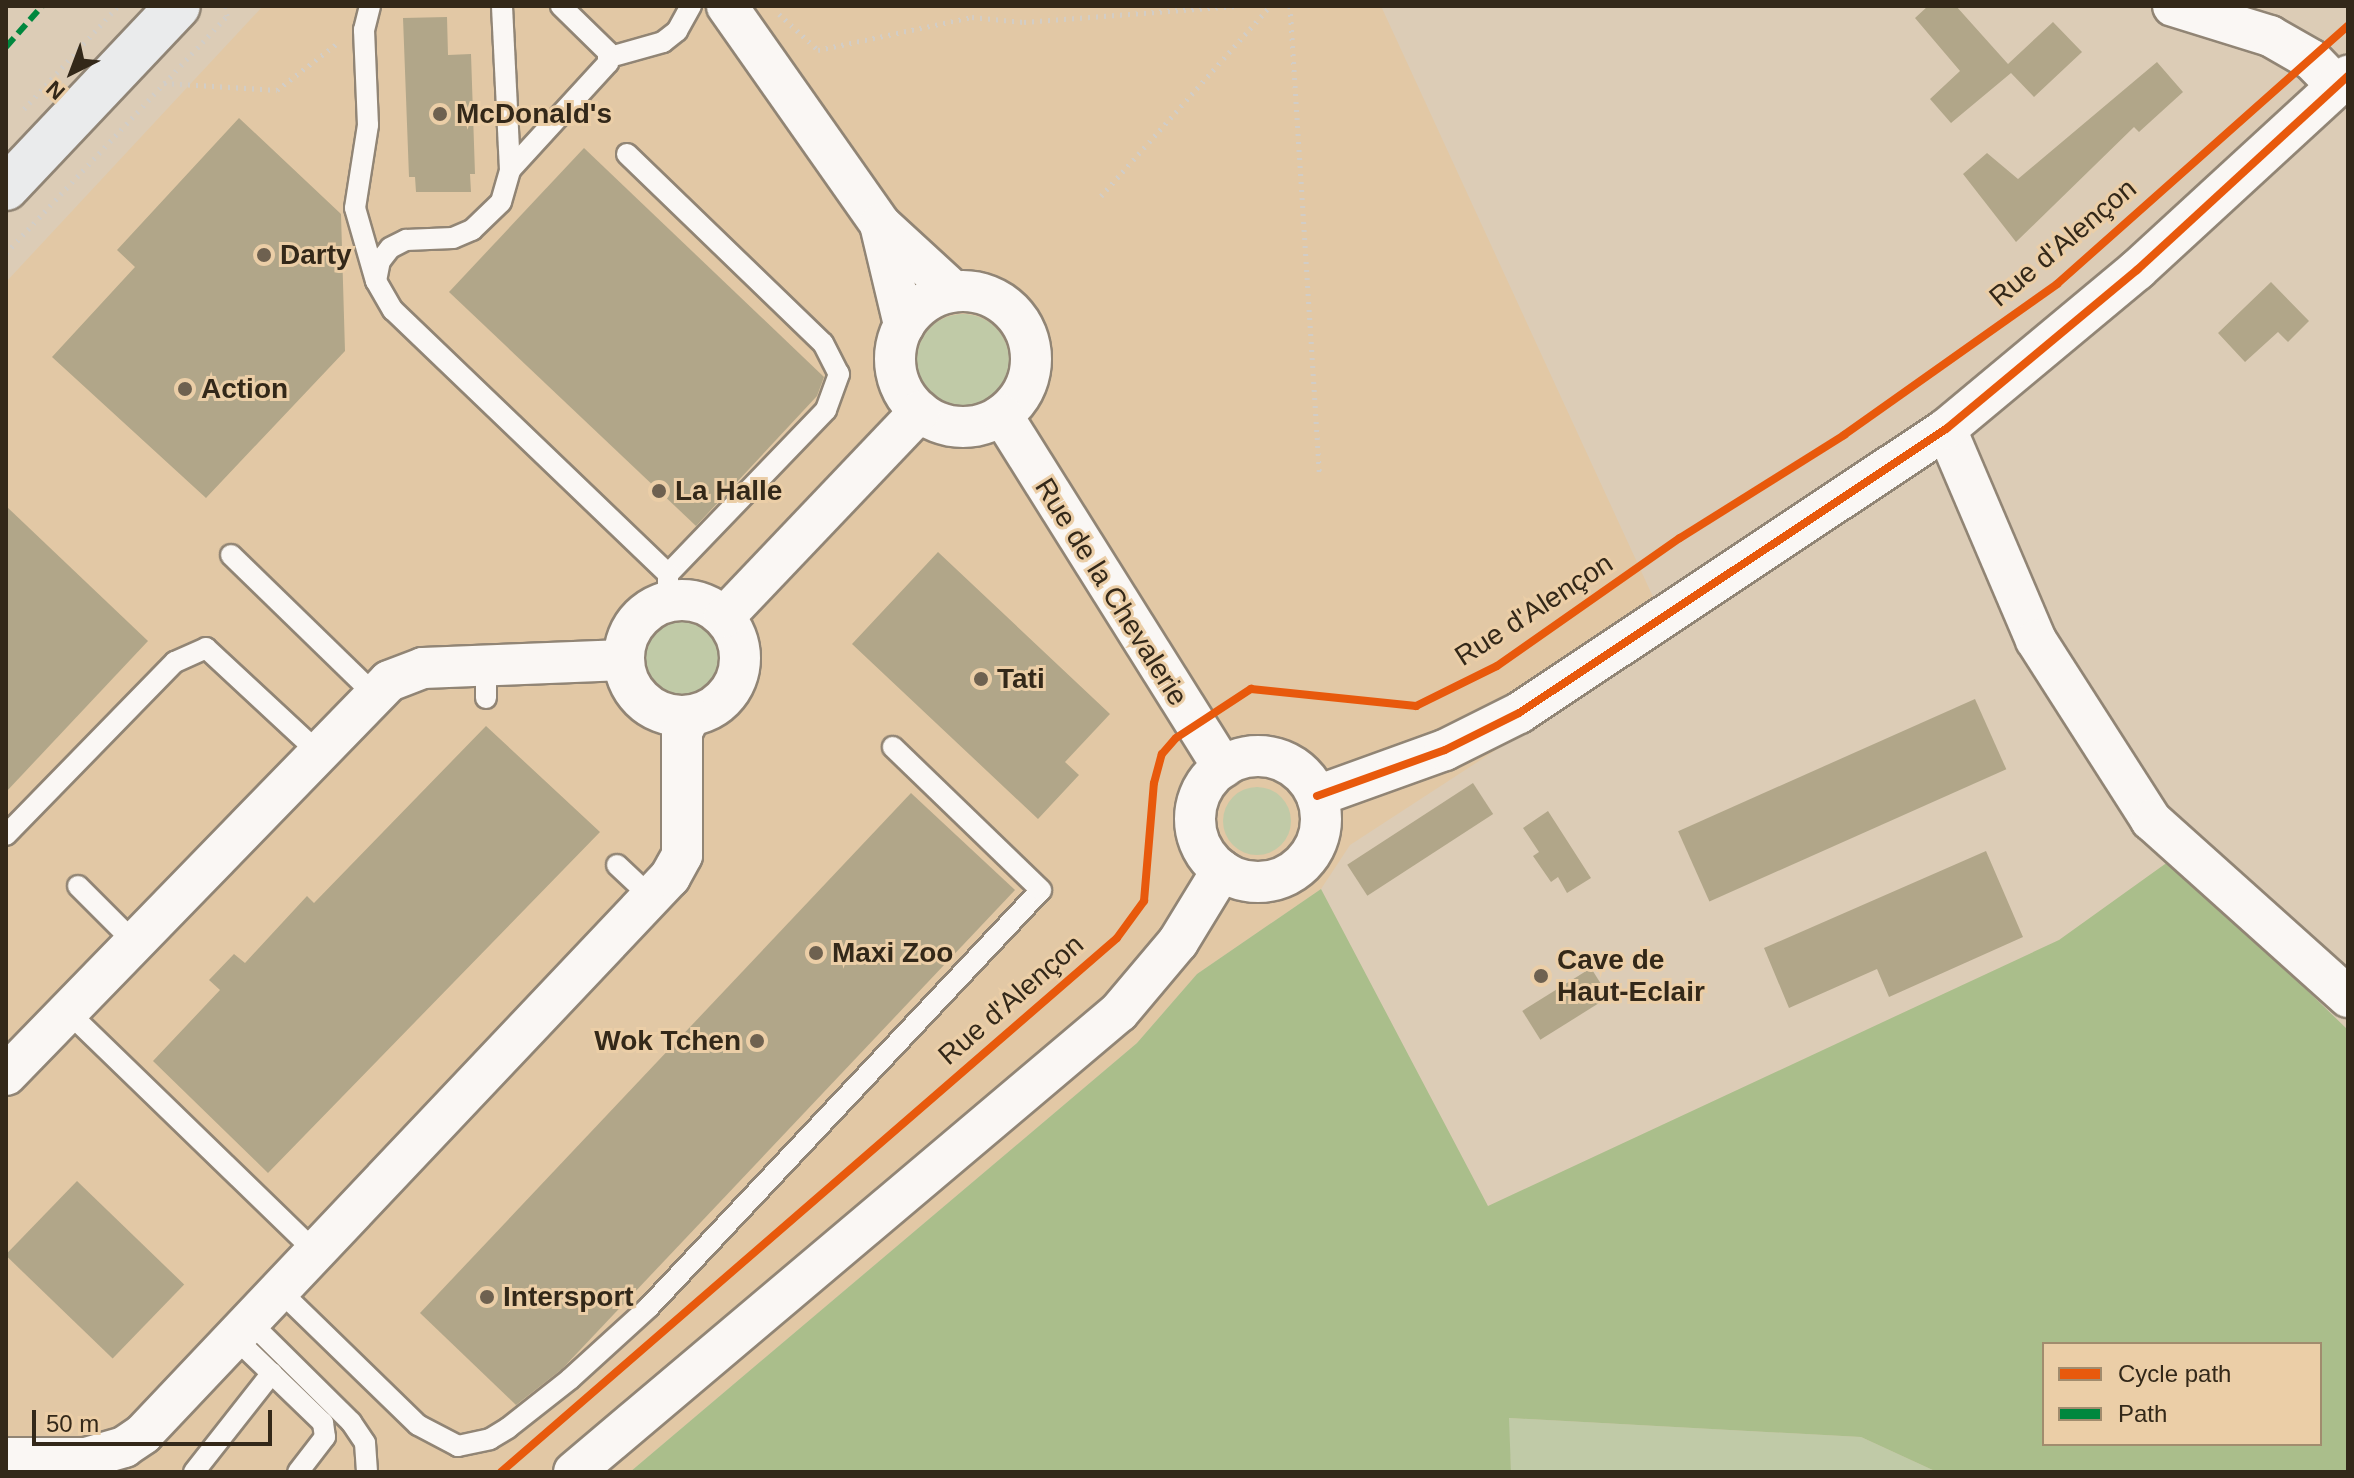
<!DOCTYPE html>
<html>
<head>
<meta charset="utf-8">
<style>
	body { margin:0 }
	#map { position:relative; width:2354px; height:1478px; overflow:hidden; background:#dcccb6; font-family:Arial,sans-serif }
	div>[style] { position:absolute }
	.built>* { inset:0; background:#e2c8a5 }
	.green>* { inset:0; background:#c0caa7 }
	.round { border-radius:50% }
	.forest>* { inset:0; background:#aabe8b }
	.building>* { inset:0; background:#b1a689; transform-origin:0 0 }
	.path>* { height:5px; margin-top:-2.5px; transform-origin:0; background:repeating-linear-gradient(90deg,#d2cdc6 0 2px,transparent 0 8px) }
	.roads { filter:drop-shadow(2px 0 #918575) drop-shadow(-2px 0 #918575) drop-shadow(0 2px #918575) drop-shadow(0 -2px #918575) }
	.service>* { height:20px; margin:-10px; padding:0 10px; transform-origin:10px; border-radius:10px; background:#faf7f4 }
	.minor>* { height:40px; margin:-20px; padding:0 20px; transform-origin:20px; border-radius:20px; background:#faf7f4 }
	.minor>.ring { margin:-20px; padding:0; box-sizing:content-box; background:none; border:40px solid #faf7f4; border-radius:50% }
	.primary>* { height:44px; margin:-22px; padding:0 22px; transform-origin:22px; border-radius:22px; background:#eaebec }
	.quiet>* { height:6px; margin-top:-3px; transform-origin:0; background:repeating-linear-gradient(90deg,#00873e 0 12px,transparent 0 18px) }
	.cycleway>* { height:8px; margin:-4px; padding:0 4px; transform-origin:4px; border-radius:4px; background:#e8590c }
	.dots>* { width:22px; height:22px; translate:-50% -50%; box-sizing:border-box; border:4px solid #ebcea7; border-radius:50% }
	span { translate:-50% -50%; white-space:nowrap; text-align:center; line-height:1.15; -webkit-text-stroke:6px #ebcea7; paint-order:stroke }
	.poi-label { font-size:28px; color:#332819; font-weight:700 }
	.left { translate:0 -50%; text-align:left }
	.right { translate:-100% -50%; text-align:right }
	.street-label { font-size:28px; color:#332819 }
	.frame { position:absolute; inset:0; border:8px solid #332819; pointer-events:none }
	.legend { position:absolute; left:2042px; top:1342px; width:280px; height:104px; box-sizing:border-box; background:#ebcea7; border:2px solid #a18c6e; margin:0; padding:10px 14px; list-style:none; font-size:24px; color:#332819 }
	.legend li { display:flex; align-items:center; gap:16px; height:40px }
	.legend b { width:40px; border:2px solid #a18c6e }
	.north { position:absolute; left:32px; top:32px; width:80px; height:80px; -webkit-text-stroke:6px #ebcea7; paint-order:stroke; rotate:222deg; font-size:22px; font-weight:700; line-height:32px; text-align:center; color:#332819 }
	.north::after { content:''; display:block; margin:auto; width:28px; height:36px; background:#332819; clip-path:polygon(50% 0,100% 100%,50% 72%,0 100%) }
	.scale { position:absolute; left:32px; top:1410px; width:240px; height:36px; box-sizing:border-box; border:4px solid #332819; border-top:0; padding-left:10px; font-size:24px; line-height:28px; white-space:nowrap; color:#332819; -webkit-text-stroke:6px #ebcea7; paint-order:stroke }
</style>
</head>
<body>
<div id="map">
	<div class="built">
		<i style="clip-path:polygon(263px 6px,1381px 6px,1671px 636px,1350px 845px,1321px 889px,1197px 974px,1137px 1043px,630px 1472px,6px 1472px,6px 282px)"></i>
	</div>
	<div class="green">
		<i class="round" style="left:917px;top:314px;width:92px;height:92px"></i>
		<i class="round" style="left:639px;top:615px;width:86px;height:86px"></i>
		<i class="round" style="left:1223px;top:787px;width:68px;height:68px"></i>
		<i style="clip-path:polygon(1508px 1418px,1861px 1437px,1937px 1472px,1511px 1472px)"></i>
	</div>
	<div class="forest">
		<i style="clip-path:polygon(evenodd,2172px 859px,2348px 1030px,2348px 1472px,1937px 1472px,1861px 1437px,1509px 1418px,1511px 1472px,630px 1472px,1137px 1043px,1197px 974px,1321px 889px,1488px 1206px,2059px 940px,2172px 859px,2044px 1344px,2320px 1344px,2320px 1444px,2044px 1444px,2044px 1344px)"></i>
	</div>
	<div class="building">
		<i style="clip-path:polygon(1928px 6px,1956px 6px,2008px 64px,2053px 22px,2082px 52px,2034px 97px,2011px 73px,1951px 123px,1930px 99px,1960px 71px,1915px 18px)"></i>
		<i style="clip-path:polygon(447px 17px,448px 55px,471px 54px,475px 174px,470px 174px,471px 192px,416px 192px,415px 177px,409px 177px,403px 18px)"></i>
		<i style="clip-path:polygon(2157px 62px,2183px 92px,2139px 132px,2134px 127px,2016px 242px,1963px 174px,1987px 153px,2018px 179px)"></i>
		<i style="clip-path:polygon(239px 118px,341px 214px,345px 351px,206px 498px,52px 357px,135px 267px,117px 250px)"></i>
		<i style="clip-path:polygon(584px 148px,824px 377px,817px 396px,696px 526px,449px 292px)"></i>
		<i style="clip-path:polygon(2271px 282px,2309px 321px,2288px 342px,2278px 332px,2245px 362px,2218px 333px)"></i>
		<i style="clip-path:polygon(6px 506px,148px 641px,6px 792px)"></i>
		<i style="clip-path:polygon(938px 552px,1110px 714px,1065px 762px,1079px 775px,1038px 819px,852px 644px)"></i>
		<i style="left:1975px;top:699px;width:77px;height:325px;rotate:66deg"></i>
		<i style="clip-path:polygon(486px 726px,600px 832px,268px 1173px,153px 1061px,220px 990px,209px 980px,234px 954px,245px 963px,307px 896px,314px 903px)"></i>
		<i style="left:1473px;top:783px;width:37px;height:150px;rotate:57deg"></i>
		<i style="clip-path:polygon(911px 793px,1015px 890px,562px 1369px,516px 1405px,420px 1313px)"></i>
		<i style="clip-path:polygon(1548px 811px,1591px 878px,1567px 893px,1558px 877px,1551px 882px,1533px 856px,1539px 852px,1523px 828px)"></i>
		<i style="clip-path:polygon(1986px 851px,2023px 937px,1889px 997px,1877px 969px,1789px 1008px,1764px 948px)"></i>
		<i style="left:1591px;top:968px;width:34px;height:81px;rotate:58deg"></i>
		<i style="left:77px;top:1181px;width:149px;height:103px;rotate:44deg"></i>
	</div>
	<div class="path">
		<i style="left:1290px;top:6px;width:468px;rotate:86.4deg"></i>
		<i style="left:779px;top:14px;width:53px;rotate:42.7deg"></i>
		<i style="left:818px;top:50px;width:157px;rotate:-12.1deg"></i>
		<i style="left:972px;top:17px;width:52px;rotate:5.5deg"></i>
		<i style="left:1024px;top:22px;width:212px;rotate:-4.3deg"></i>
		<i style="left:164px;top:83px;width:113px;rotate:3.5deg"></i>
		<i style="left:277px;top:90px;width:78px;rotate:-37.7deg"></i>
		<i style="left:24px;top:109px;width:139px;rotate:-47.6deg"></i>
		<i style="left:1101px;top:196px;width:254px;rotate:-48.3deg"></i>
		<i style="left:6px;top:253px;width:324px;rotate:-47deg"></i>
		<i style="left:227px;top:16px;width:10px;rotate:-96deg"></i>
	</div>
	<div class="roads">
		<div class="service">
			<i style="left:370px;top:6px;width:25px;rotate:104deg"></i>
			<i style="left:364px;top:30px;width:95px;rotate:87.6deg"></i>
			<i style="left:368px;top:125px;width:84px;rotate:98.9deg"></i>
			<i style="left:355px;top:208px;width:76px;rotate:74deg"></i>
			<i style="left:376px;top:281px;width:20px;rotate:-79deg"></i>
			<i style="left:380px;top:261px;width:16px;rotate:-52deg"></i>
			<i style="left:390px;top:248px;width:18px;rotate:-27deg"></i>
			<i style="left:406px;top:240px;width:47px;rotate:-2.4deg"></i>
			<i style="left:453px;top:238px;width:21px;rotate:-23deg"></i>
			<i style="left:472px;top:230px;width:40px;rotate:-44deg"></i>
			<i style="left:501px;top:202px;width:33px;rotate:-74deg"></i>
			<i style="left:510px;top:170px;width:164px;rotate:-92.8deg"></i>
			<i style="left:610px;top:57px;width:55px;rotate:-15.8deg"></i>
			<i style="left:663px;top:42px;width:18px;rotate:-38deg"></i>
			<i style="left:677px;top:31px;width:29px;rotate:-61deg"></i>
			<i style="left:627px;top:154px;width:272px;rotate:44deg"></i>
			<i style="left:823px;top:343px;width:35px;rotate:63deg"></i>
			<i style="left:839px;top:374px;width:38px;rotate:110deg"></i>
			<i style="left:826px;top:410px;width:228px;rotate:133.9deg"></i>
			<i style="left:510px;top:170px;width:145px;rotate:-47.5deg"></i>
			<i style="left:608px;top:63px;width:11px;rotate:-90deg"></i>
			<i style="left:608px;top:52px;width:66px;rotate:-135.6deg"></i>
			<i style="left:376px;top:281px;width:34px;rotate:60deg"></i>
			<i style="left:393px;top:310px;width:381px;rotate:43.8deg"></i>
			<i style="left:668px;top:574px;width:27px;rotate:90deg"></i>
			<i style="left:231px;top:555px;width:198px;rotate:44.2deg"></i>
			<i style="left:486px;top:698px;width:32px;rotate:-90deg"></i>
			<i style="left:6px;top:835px;width:242px;rotate:-45.7deg"></i>
			<i style="left:175px;top:662px;width:34px;rotate:-24deg"></i>
			<i style="left:206px;top:648px;width:151px;rotate:42.9deg"></i>
			<i style="left:617px;top:865px;width:47px;rotate:43.3deg"></i>
			<i style="left:78px;top:886px;width:79px;rotate:45deg"></i>
			<i style="left:67px;top:1011px;width:345px;rotate:44.1deg"></i>
			<i style="left:278px;top:1289px;width:195px;rotate:44.2deg"></i>
			<i style="left:418px;top:1425px;width:45px;rotate:27.7deg"></i>
			<i style="left:458px;top:1446px;width:33px;rotate:-12deg"></i>
			<i style="left:490px;top:1439px;width:21px;rotate:-31deg"></i>
			<i style="left:508px;top:1428px;width:79px;rotate:-38.3deg"></i>
			<i style="left:570px;top:1379px;width:107px;rotate:-42.3deg"></i>
			<i style="left:649px;top:1307px;width:572px;rotate:-46.77deg"></i>
			<i style="left:1041px;top:890px;width:206px;rotate:-136deg"></i>
			<i style="left:249px;top:1321px;width:144px;rotate:44.7deg"></i>
			<i style="left:351px;top:1422px;width:25px;rotate:56deg"></i>
			<i style="left:365px;top:1443px;width:29px;rotate:86deg"></i>
			<i style="left:234px;top:1337px;width:124px;rotate:44deg"></i>
			<i style="left:323px;top:1423px;width:14px;rotate:82deg"></i>
			<i style="left:325px;top:1437px;width:44px;rotate:127.6deg"></i>
			<i style="left:194px;top:1472px;width:126px;rotate:-51.8deg"></i>
		</div>
		<div class="minor">
			<i style="left:727px;top:6px;width:266px;rotate:54.9deg"></i>
			<i style="left:880px;top:224px;width:99px;rotate:42.5deg"></i>
			<i style="left:2173px;top:6px;width:102px;rotate:17.2deg"></i>
			<i style="left:2270px;top:36px;width:48px;rotate:29.7deg"></i>
			<i style="left:2312px;top:60px;width:36px;rotate:46deg"></i>
			<i style="left:880px;top:224px;width:104px;rotate:76.6deg"></i>
			<i class="ring" style="left:895px;top:291px;width:96px;height:96px"></i>
			<i style="left:1002px;top:415px;width:416px;rotate:57.9deg"></i>
			<i style="left:1946px;top:429px;width:229px;rotate:66.9deg"></i>
			<i style="left:2036px;top:640px;width:214px;rotate:57.4deg"></i>
			<i style="left:2151px;top:820px;width:265px;rotate:41.9deg"></i>
			<i class="ring" style="left:624px;top:600px;width:76px;height:76px"></i>
			<i style="left:724px;top:617px;width:284px;rotate:-46.4deg"></i>
			<i class="ring" style="left:1195px;top:756px;width:86px;height:86px"></i>
			<i style="left:1317px;top:796px;width:136px;rotate:-19.8deg"></i>
			<i style="left:1445px;top:750px;width:83px;rotate:-26.6deg"></i>
			<i style="left:1519px;top:713px;width:513px;rotate:-33.63deg"></i>
			<i style="left:1946px;top:429px;width:249px;rotate:-39.8deg"></i>
			<i style="left:2137px;top:270px;width:287px;rotate:-42.6deg"></i>
			<i style="left:6px;top:1075px;width:549px;rotate:-45.81deg"></i>
			<i style="left:389px;top:681px;width:36px;rotate:-21deg"></i>
			<i style="left:423px;top:668px;width:201px;rotate:-2.3deg"></i>
			<i style="left:6px;top:1458px;width:80px"></i>
			<i style="left:86px;top:1458px;width:40px;rotate:-16deg"></i>
			<i style="left:124px;top:1447px;width:23px;rotate:-34deg"></i>
			<i style="left:143px;top:1434px;width:767px;rotate:-46.59deg"></i>
			<i style="left:670px;top:877px;width:25px;rotate:-61deg"></i>
			<i style="left:682px;top:855px;width:123px;rotate:-90deg"></i>
			<i style="left:682px;top:732px;width:18px;rotate:-63deg"></i>
			<i style="left:574px;top:1472px;width:713px;rotate:-40.17deg"></i>
			<i style="left:1119px;top:1012px;width:92px;rotate:-49.9deg"></i>
			<i style="left:1178px;top:942px;width:84px;rotate:-58.6deg"></i>
		</div>
		<div class="primary">
			<i style="left:6px;top:188px;width:250px;rotate:-46.6deg"></i>
		</div>
	</div>
	<div class="quiet">
		<i style="left:6px;top:47px;width:55px;rotate:-48.7deg"></i>
	</div>
	<div class="cycleway">
		<i style="left:1317px;top:796px;width:136px;rotate:-19.8deg"></i>
		<i style="left:1445px;top:750px;width:83px;rotate:-26.6deg"></i>
		<i style="left:1519px;top:713px;width:513px;rotate:-33.63deg"></i>
		<i style="left:1946px;top:429px;width:249px;rotate:-39.8deg"></i>
		<i style="left:2137px;top:270px;width:287px;rotate:-42.6deg"></i>
		<i style="left:501px;top:1472px;width:815px;rotate:-40.92deg"></i>
		<i style="left:1117px;top:938px;width:46px;rotate:-53.9deg"></i>
		<i style="left:1144px;top:901px;width:118px;rotate:-85.2deg"></i>
		<i style="left:1154px;top:783px;width:30px;rotate:-75deg"></i>
		<i style="left:1162px;top:754px;width:21px;rotate:-49deg"></i>
		<i style="left:1176px;top:738px;width:90px;rotate:-33.2deg"></i>
		<i style="left:1251px;top:689px;width:166px;rotate:5.9deg"></i>
		<i style="left:1416px;top:706px;width:90px;rotate:-26.3deg"></i>
		<i style="left:1497px;top:666px;width:223px;rotate:-35deg"></i>
		<i style="left:1680px;top:538px;width:194px;rotate:-32.1deg"></i>
		<i style="left:1844px;top:435px;width:261px;rotate:-35.3deg"></i>
		<i style="left:2057px;top:284px;width:389px;rotate:-41.6deg"></i>
	</div>
	<div class="dots">
		<i style="left:440px;top:114px;background:#6e6150"></i>
		<i style="left:264px;top:255px;background:#6e6150"></i>
		<i style="left:185px;top:389px;background:#6e6150"></i>
		<i style="left:659px;top:491px;background:#6e6150"></i>
		<i style="left:981px;top:679px;background:#6e6150"></i>
		<i style="left:816px;top:953px;background:#6e6150"></i>
		<i style="left:1541px;top:976px;background:#6e6150"></i>
		<i style="left:757px;top:1041px;background:#6e6150"></i>
		<i style="left:487px;top:1297px;background:#6e6150"></i>
	</div>
	<div class="poi-label">
		<span class="left" style="left:456px;top:114px">McDonald's</span>
		<span class="left" style="left:280px;top:255px">Darty</span>
		<span class="left" style="left:201px;top:389px">Action</span>
		<span class="left" style="left:675px;top:491px">La Halle</span>
		<span class="left" style="left:997px;top:679px">Tati</span>
		<span class="left" style="left:832px;top:953px">Maxi Zoo</span>
		<span class="left" style="left:1557px;top:976px">Cave de<br>Haut-Eclair</span>
		<span class="right" style="left:741px;top:1041px">Wok Tchen</span>
		<span class="left" style="left:503px;top:1297px">Intersport</span>
	</div>
	<div class="street-label">
		<span style="left:2063px;top:243px;rotate:-40deg">Rue d'Alençon</span>
		<span style="left:1111px;top:592px;rotate:58deg">Rue de la Chevalerie</span>
		<span style="left:1534px;top:610px;rotate:-33deg">Rue d'Alençon</span>
		<span style="left:1011px;top:1000px;rotate:-41deg">Rue d'Alençon</span>
	</div>
	<div class="frame"></div>
	<ul class="legend">
	<li><b style="height:10px;background:#e8590c"></b>Cycle path</li>
	<li><b style="height:10px;background:#00873e"></b>Path</li>
	</ul>
	<div class="north">N</div>
	<div class="scale">50 m</div>
</div>
</body>
</html>
